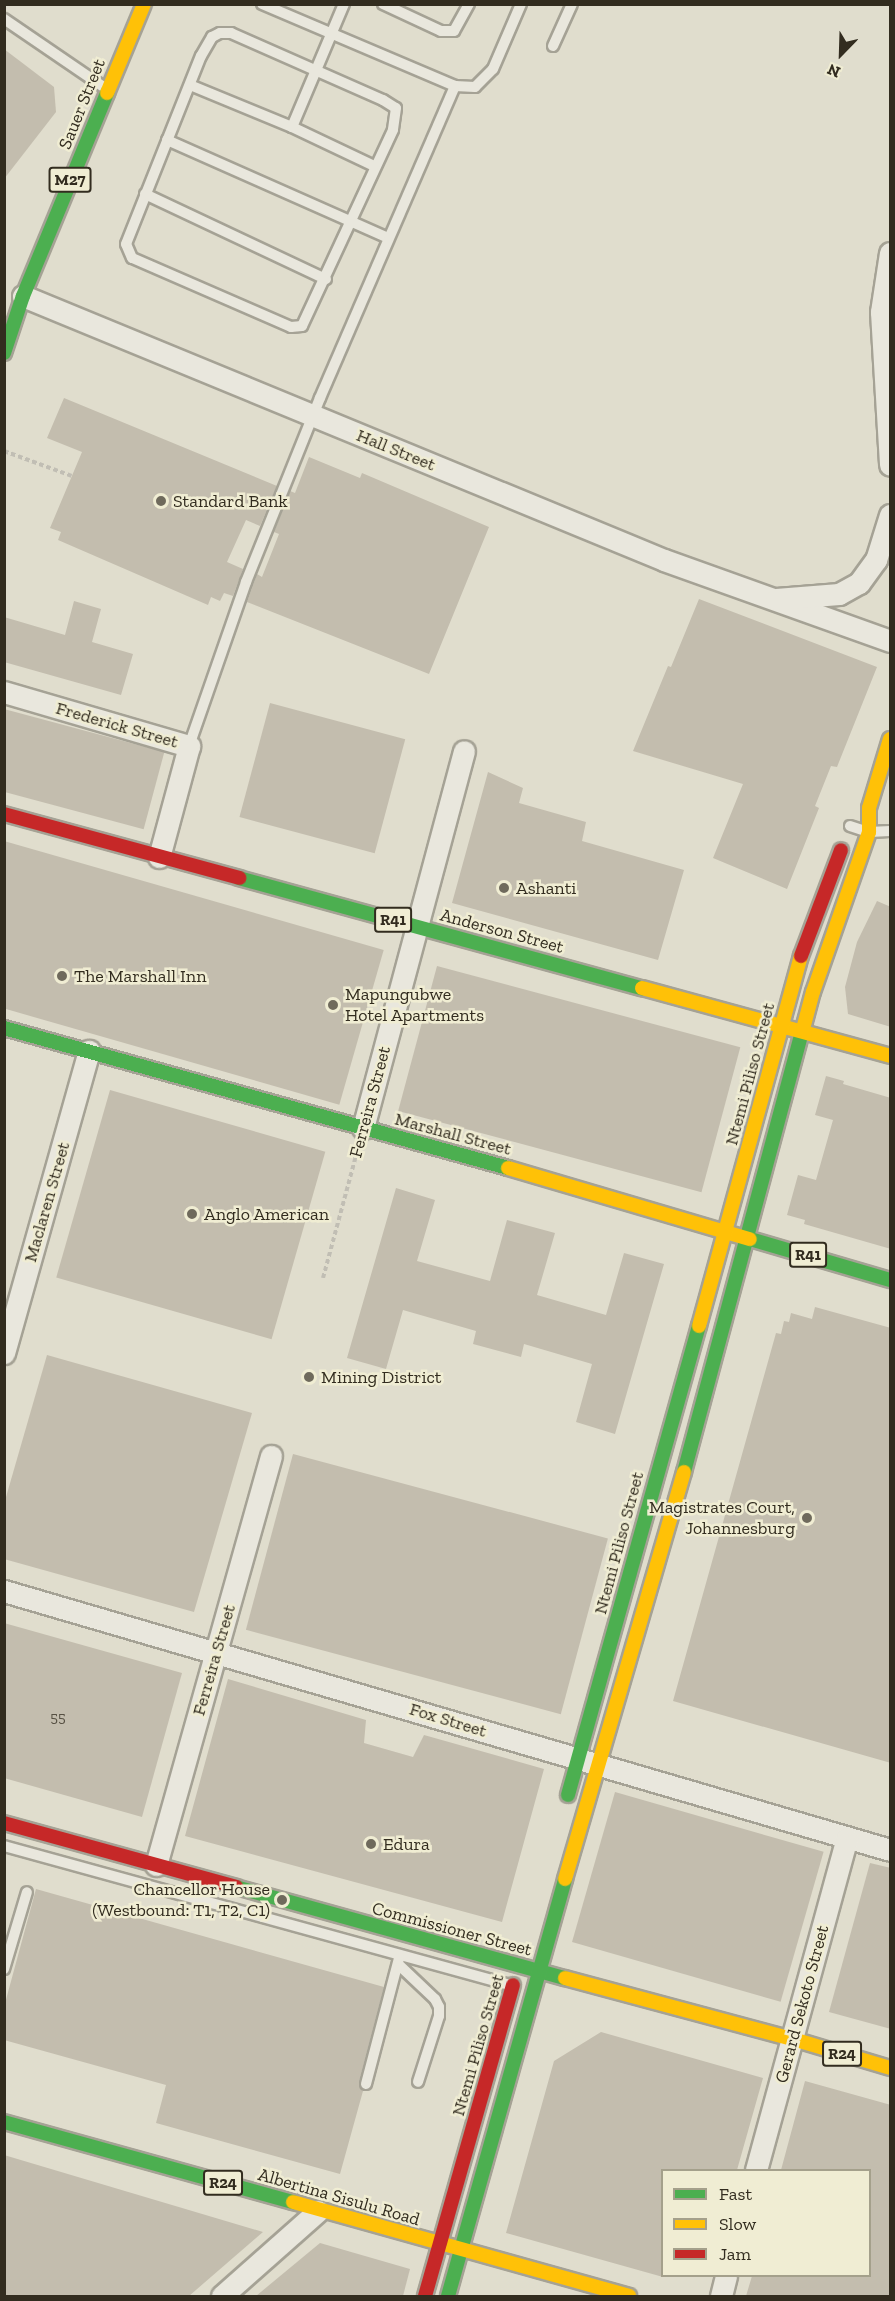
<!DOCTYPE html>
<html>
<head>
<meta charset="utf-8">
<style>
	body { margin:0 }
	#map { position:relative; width:895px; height:2301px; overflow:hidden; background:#e0ddcd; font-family:"Zilla Slab",serif }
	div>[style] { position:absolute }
	.building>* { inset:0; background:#c3bdae; transform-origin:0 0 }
	.path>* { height:4px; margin-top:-2px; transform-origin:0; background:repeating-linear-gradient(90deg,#c1beb4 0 4.5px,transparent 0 7.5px) }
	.roads { filter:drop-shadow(2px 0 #a5a295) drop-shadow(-2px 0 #a5a295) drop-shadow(0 2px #a5a295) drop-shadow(0 -2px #a5a295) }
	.lane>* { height:10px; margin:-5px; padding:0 5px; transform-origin:5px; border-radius:5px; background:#e9e7dd }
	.street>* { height:21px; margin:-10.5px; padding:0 10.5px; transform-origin:10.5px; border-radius:10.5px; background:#e9e7dd }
	.fast>* { height:14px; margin:-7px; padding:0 7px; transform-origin:7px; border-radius:7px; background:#4caf50 }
	.slow>* { height:14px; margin:-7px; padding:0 7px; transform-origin:7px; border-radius:7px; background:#ffc107 }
	.jam>* { height:14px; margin:-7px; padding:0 7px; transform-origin:7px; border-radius:7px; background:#c62828 }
	.dots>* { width:16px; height:16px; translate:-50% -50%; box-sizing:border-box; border:3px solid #f0edd3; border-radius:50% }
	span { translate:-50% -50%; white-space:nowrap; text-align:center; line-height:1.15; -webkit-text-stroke:5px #f0edd3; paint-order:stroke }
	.number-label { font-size:15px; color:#565043 }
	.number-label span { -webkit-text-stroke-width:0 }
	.shield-label span { padding:2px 4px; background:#f0edd3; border:2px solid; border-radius:4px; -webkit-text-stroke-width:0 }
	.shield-label { font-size:16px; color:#322c1f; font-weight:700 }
	.street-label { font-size:18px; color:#322c1f }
	.poi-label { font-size:18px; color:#322c1f }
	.left { translate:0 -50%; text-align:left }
	.right { translate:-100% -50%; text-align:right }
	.frame { position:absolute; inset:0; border:6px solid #322c1f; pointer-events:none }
	.legend { position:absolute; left:661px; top:2169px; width:210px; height:108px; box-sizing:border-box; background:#f0edd3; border:2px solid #a4a08b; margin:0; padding:8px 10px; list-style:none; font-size:18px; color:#322c1f }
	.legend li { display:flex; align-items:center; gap:12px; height:30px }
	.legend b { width:30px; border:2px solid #a4a08b }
	.north { position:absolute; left:811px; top:24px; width:60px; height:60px; -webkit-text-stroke:4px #f0edd3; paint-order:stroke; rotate:203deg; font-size:16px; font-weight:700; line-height:24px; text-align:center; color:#322c1f }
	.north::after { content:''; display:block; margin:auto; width:21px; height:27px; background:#322c1f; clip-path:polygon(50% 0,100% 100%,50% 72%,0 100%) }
</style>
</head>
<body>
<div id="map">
	<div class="building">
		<i style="clip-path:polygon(4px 49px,54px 87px,56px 112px,4px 179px)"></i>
		<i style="clip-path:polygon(64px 398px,277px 486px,260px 526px,246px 520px,227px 562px,243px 569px,233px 596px,224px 593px,220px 601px,211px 597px,208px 605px,58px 540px,61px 532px,50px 528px,82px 452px,47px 438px)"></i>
		<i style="clip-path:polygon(309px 457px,360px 478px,362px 473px,489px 527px,429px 674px,247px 602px,257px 574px,262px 577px,279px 534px,274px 532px,290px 491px,295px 493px)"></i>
		<i style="clip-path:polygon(699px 599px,877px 667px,837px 767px,831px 766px,815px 806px,819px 808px,787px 889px,713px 858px,743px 784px,633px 751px,668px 666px,671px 667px)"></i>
		<i style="clip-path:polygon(74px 601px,101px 609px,92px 642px,133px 654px,121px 695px,4px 662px,4px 617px,65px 635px)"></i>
		<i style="left:270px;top:703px;width:140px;height:118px;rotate:15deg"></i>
		<i style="left:4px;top:709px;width:166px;height:80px;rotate:15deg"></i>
		<i style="clip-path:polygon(488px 772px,523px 788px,519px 803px,586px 822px,582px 841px,684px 870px,658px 960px,452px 903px)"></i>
		<i style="left:4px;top:841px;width:395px;height:161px;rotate:16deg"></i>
		<i style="clip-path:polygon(877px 901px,891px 907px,891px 1027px,848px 1014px,845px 987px,857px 942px)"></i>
		<i style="left:437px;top:966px;width:314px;height:150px;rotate:15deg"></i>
		<i style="clip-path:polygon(826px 1076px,844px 1081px,843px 1084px,891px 1098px,891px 1249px,804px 1224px,805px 1220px,787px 1215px,798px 1175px,816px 1180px,833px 1120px,815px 1115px)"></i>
		<i style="left:110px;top:1090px;width:224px;height:195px;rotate:16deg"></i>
		<i style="clip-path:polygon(396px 1188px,435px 1200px,417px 1261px,490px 1281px,507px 1220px,555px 1233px,537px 1295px,606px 1315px,624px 1253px,664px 1264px,615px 1434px,576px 1422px,592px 1364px,524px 1344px,521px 1357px,473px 1344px,476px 1331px,403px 1310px,386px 1369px,347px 1358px)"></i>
		<i style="clip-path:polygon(815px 1307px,891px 1328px,891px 1763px,673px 1701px,776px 1333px,781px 1334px,784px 1321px,789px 1322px,791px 1313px,812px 1319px)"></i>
		<i style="clip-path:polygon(47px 1355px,252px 1413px,194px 1612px,4px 1559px,4px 1504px)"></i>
		<i style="left:293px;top:1454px;width:326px;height:182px;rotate:15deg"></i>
		<i style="clip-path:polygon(4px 1623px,182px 1673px,142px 1817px,4px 1778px)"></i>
		<i style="clip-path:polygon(228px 1679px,366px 1720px,364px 1743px,413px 1757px,424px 1735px,544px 1769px,502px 1922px,185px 1836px)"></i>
		<i style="left:615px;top:1792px;width:217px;height:156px;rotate:16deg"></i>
		<i style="clip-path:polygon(870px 1863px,891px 1868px,891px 2029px,829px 2012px)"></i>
		<i style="clip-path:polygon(36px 1889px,384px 1987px,359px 2082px,363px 2091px,340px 2174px,156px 2123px,166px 2085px,4px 2040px,4px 2007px)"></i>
		<i style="clip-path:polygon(601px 2032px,763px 2078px,737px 2170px,663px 2170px,663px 2277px,506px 2233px,554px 2061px)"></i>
		<i style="clip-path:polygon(805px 2081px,891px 2105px,891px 2296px,746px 2296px,752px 2276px,870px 2276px,870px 2170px,781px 2170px)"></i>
		<i style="clip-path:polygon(4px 2155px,263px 2232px,189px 2296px,4px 2296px)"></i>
		<i style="clip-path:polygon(320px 2243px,410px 2269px,403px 2296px,256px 2296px)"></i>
	</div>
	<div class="path">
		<i style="left:4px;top:451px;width:72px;rotate:20.2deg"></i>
		<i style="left:323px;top:1278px;width:131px;rotate:-74.9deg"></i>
	</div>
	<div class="roads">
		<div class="lane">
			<i style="left:262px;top:4px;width:210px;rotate:23deg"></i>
			<i style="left:455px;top:86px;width:20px;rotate:3deg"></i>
			<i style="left:475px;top:87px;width:25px;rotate:-45deg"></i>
			<i style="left:493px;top:69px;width:71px;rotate:-66.7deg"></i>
			<i style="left:383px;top:4px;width:64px;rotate:25deg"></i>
			<i style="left:441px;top:31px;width:13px"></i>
			<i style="left:454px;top:31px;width:31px;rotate:-61deg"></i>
			<i style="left:4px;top:19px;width:122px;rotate:34.3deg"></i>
			<i style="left:220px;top:33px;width:11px"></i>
			<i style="left:231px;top:33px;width:166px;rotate:23.8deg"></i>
			<i style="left:383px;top:100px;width:15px;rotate:32deg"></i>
			<i style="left:396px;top:108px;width:22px;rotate:98deg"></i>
			<i style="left:393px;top:130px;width:216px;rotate:114.9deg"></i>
			<i style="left:302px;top:326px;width:11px;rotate:175deg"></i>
			<i style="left:291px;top:327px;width:173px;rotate:-156.5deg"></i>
			<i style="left:132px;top:258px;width:15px;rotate:-113deg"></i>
			<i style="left:126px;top:244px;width:202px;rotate:-68.3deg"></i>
			<i style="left:201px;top:56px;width:22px;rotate:-60deg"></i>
			<i style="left:212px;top:37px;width:9px;rotate:-27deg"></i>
			<i style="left:553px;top:46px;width:46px;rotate:-65.7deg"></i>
			<i style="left:190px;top:85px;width:110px;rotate:22.4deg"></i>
			<i style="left:292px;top:127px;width:91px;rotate:25.4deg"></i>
			<i style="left:292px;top:127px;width:134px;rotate:-67.1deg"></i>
			<i style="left:167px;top:140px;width:242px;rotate:23.9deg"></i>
			<i style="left:145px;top:194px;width:200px;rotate:25.2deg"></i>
			<i style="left:189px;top:746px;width:174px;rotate:-70.8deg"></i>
			<i style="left:246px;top:582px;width:198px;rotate:-68.1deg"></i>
			<i style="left:320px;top:398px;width:340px;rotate:-66.6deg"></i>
			<i style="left:850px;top:826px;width:20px;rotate:18deg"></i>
			<i style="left:869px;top:832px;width:21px;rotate:-3deg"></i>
			<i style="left:4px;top:1846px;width:525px;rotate:15.36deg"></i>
			<i style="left:398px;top:1964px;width:51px;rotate:43.4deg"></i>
			<i style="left:435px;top:1999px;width:9px;rotate:63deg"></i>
			<i style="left:439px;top:2007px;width:9px;rotate:90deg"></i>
			<i style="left:439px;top:2016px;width:69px;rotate:107.7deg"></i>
			<i style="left:4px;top:1969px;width:80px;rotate:-73.4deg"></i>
			<i style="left:366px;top:2084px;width:130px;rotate:-75.3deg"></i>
		</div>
		<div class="street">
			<i style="left:890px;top:253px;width:60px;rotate:98.7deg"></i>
			<i style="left:881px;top:312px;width:153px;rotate:86.6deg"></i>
			<i style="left:23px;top:296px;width:693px;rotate:22.38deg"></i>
			<i style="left:664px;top:560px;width:240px;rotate:19.7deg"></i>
			<i style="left:776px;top:599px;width:63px;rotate:-4.5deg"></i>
			<i style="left:839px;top:594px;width:23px;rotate:-29deg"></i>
			<i style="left:859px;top:583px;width:29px;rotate:-54deg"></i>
			<i style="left:876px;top:560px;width:47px;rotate:-72.7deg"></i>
			<i style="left:4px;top:692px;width:193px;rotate:16.3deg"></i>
			<i style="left:189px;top:746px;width:115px;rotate:105.1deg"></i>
			<i style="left:363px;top:1128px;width:390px;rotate:-75deg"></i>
			<i style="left:4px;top:1353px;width:314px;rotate:-74.3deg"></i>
			<i style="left:4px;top:1591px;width:923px;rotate:16.29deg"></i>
			<i style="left:156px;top:1865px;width:425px;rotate:-74.3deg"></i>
			<i style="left:756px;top:2170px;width:344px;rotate:-74.7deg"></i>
			<i style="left:222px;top:2296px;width:128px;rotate:-41.5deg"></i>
			<i style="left:721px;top:2296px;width:21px;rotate:-76deg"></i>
		</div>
		<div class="fast">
			<i style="left:4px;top:353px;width:60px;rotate:-71.6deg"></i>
			<i style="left:23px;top:296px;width:220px;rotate:-67.5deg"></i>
			<i style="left:239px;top:878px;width:418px;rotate:15.3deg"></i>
			<i style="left:4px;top:1028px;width:523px;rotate:15.52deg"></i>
			<i style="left:750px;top:1239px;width:146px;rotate:16.3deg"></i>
			<i style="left:684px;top:1472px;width:459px;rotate:-75deg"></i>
			<i style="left:568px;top:1795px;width:487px;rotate:-74.4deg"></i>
			<i style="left:236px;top:1887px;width:341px;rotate:15.5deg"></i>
			<i style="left:4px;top:2122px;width:300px;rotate:15.5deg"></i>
			<i style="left:448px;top:2296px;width:433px;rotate:-74.3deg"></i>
		</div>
		<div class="slow">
			<i style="left:107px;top:93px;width:96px;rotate:-67.4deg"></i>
			<i style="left:642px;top:988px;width:257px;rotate:15.3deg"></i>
			<i style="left:803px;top:1029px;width:38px;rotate:-75deg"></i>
			<i style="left:813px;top:992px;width:170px;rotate:-70.7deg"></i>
			<i style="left:869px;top:832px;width:24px;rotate:-90deg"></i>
			<i style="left:869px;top:808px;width:72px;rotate:-73.1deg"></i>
			<i style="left:508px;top:1168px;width:252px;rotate:16.4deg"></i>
			<i style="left:699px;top:1326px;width:384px;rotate:-74.6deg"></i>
			<i style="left:565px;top:1879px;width:424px;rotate:-73.7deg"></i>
			<i style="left:565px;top:1978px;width:236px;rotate:15deg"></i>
			<i style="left:793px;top:2039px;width:101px;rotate:16.6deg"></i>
			<i style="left:293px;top:2202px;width:349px;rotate:15.6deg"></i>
		</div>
		<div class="jam">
			<i style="left:4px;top:814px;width:244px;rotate:15.2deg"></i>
			<i style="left:801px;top:956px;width:113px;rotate:-69.3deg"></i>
			<i style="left:4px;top:1823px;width:241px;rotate:15.4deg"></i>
			<i style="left:425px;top:2296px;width:323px;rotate:-74.2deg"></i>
		</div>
	</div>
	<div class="dots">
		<i style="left:161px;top:501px;background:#6f6a5c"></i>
		<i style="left:504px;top:888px;background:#6f6a5c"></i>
		<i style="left:62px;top:976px;background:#6f6a5c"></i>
		<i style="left:333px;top:1005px;background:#6f6a5c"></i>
		<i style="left:192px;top:1214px;background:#6f6a5c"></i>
		<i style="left:309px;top:1377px;background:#6f6a5c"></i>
		<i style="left:807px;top:1518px;background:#6f6a5c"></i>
		<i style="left:371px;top:1844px;background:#6f6a5c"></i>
		<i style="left:282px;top:1900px;background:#6f6a5c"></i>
	</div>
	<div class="number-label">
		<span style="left:58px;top:1718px">55</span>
	</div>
	<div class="shield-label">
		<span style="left:70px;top:180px">M27</span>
		<span style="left:393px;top:920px">R41</span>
		<span style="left:808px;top:1255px">R41</span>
		<span style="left:842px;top:2054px">R24</span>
		<span style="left:223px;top:2183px">R24</span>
	</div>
	<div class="street-label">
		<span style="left:82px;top:104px;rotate:-68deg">Sauer Street</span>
		<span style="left:396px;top:450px;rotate:22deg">Hall Street</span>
		<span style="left:117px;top:725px;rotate:16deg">Frederick Street</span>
		<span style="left:502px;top:931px;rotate:15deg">Anderson Street</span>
		<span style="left:750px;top:1074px;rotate:-75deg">Ntemi Piliso Street</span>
		<span style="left:370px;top:1102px;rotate:-75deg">Ferreira Street</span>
		<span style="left:453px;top:1134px;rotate:15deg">Marshall Street</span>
		<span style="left:47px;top:1202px;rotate:-74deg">Maclaren Street</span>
		<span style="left:619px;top:1543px;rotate:-75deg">Ntemi Piliso Street</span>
		<span style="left:214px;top:1660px;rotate:-74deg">Ferreira Street</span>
		<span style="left:448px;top:1720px;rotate:17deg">Fox Street</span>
		<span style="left:452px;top:1929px;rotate:15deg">Commissioner Street</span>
		<span style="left:802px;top:2004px;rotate:-75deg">Gerard Sekoto Street</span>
		<span style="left:478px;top:2045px;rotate:-74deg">Ntemi Piliso Street</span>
		<span style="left:339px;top:2197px;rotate:16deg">Albertina Sisulu Road</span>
	</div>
	<div class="poi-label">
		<span class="left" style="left:173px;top:501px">Standard Bank</span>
		<span class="left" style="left:516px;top:888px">Ashanti</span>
		<span class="left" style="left:74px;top:976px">The Marshall Inn</span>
		<span class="left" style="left:345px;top:1005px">Mapungubwe<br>Hotel Apartments</span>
		<span class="left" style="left:204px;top:1214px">Anglo American</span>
		<span class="left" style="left:321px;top:1377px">Mining District</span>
		<span class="right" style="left:795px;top:1518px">Magistrates Court,<br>Johannesburg</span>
		<span class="left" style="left:383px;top:1844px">Edura</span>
		<span class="right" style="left:270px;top:1900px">Chancellor House<br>(Westbound: T1, T2, C1)</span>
	</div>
	<div class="frame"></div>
	<ul class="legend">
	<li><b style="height:8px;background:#4caf50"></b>Fast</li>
	<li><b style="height:8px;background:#ffc107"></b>Slow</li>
	<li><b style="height:8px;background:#c62828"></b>Jam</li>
	</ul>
	<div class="north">N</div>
</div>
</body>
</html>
